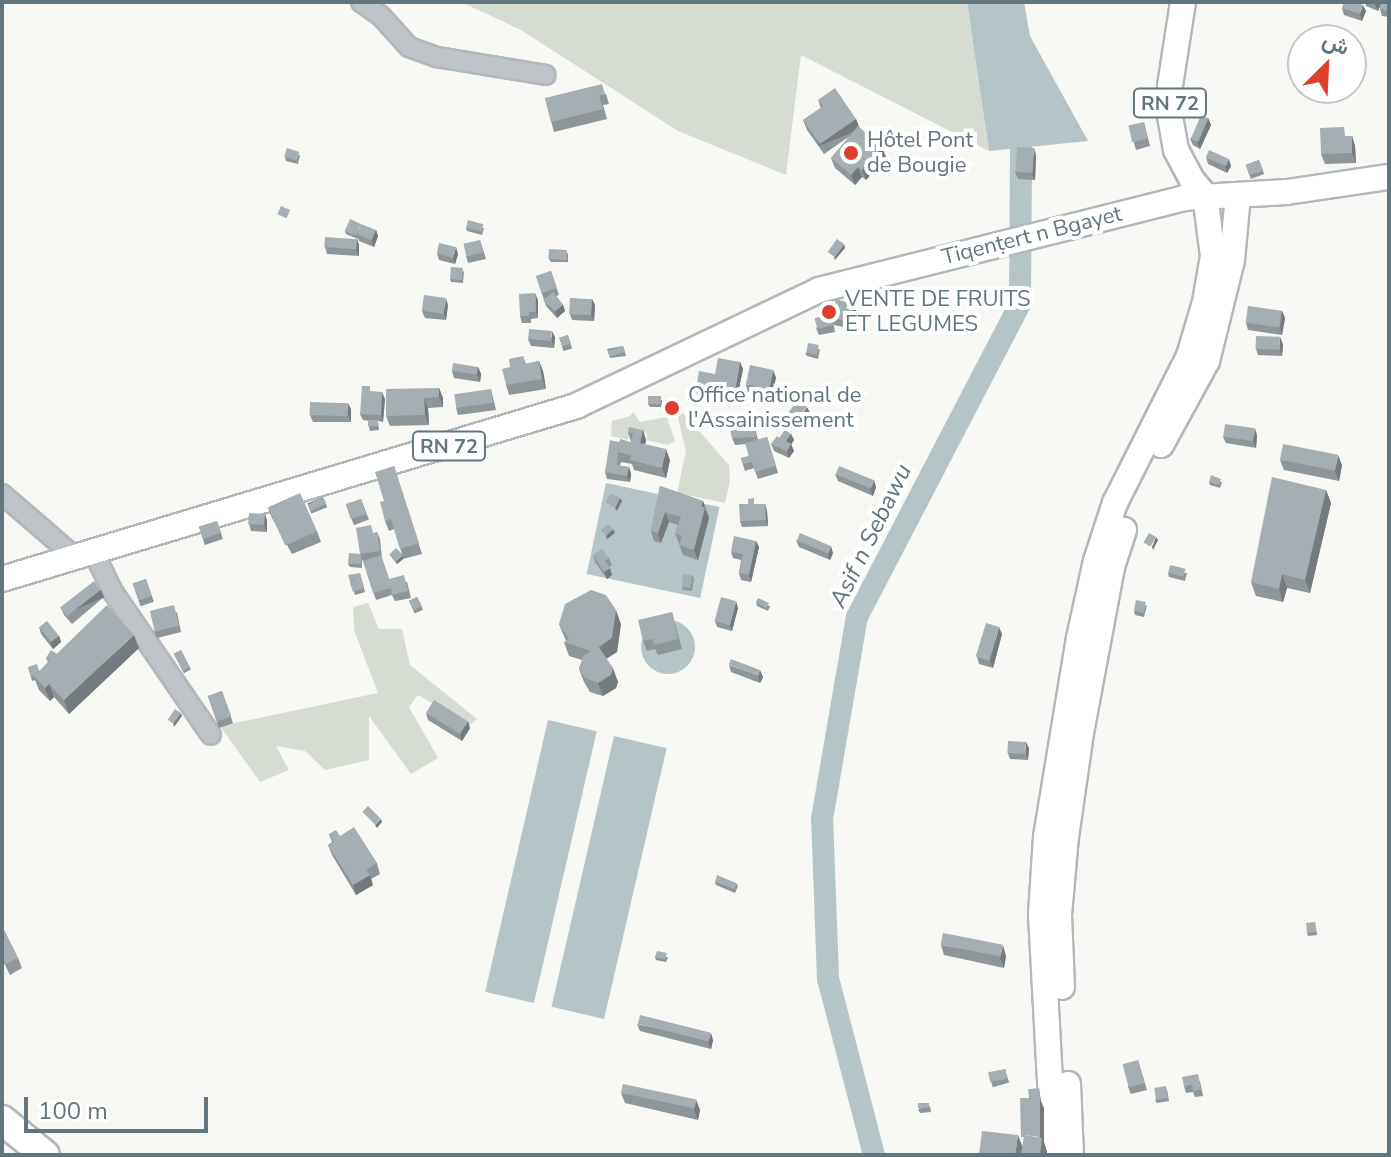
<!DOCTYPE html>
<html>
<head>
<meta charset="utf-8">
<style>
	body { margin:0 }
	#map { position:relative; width:1391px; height:1157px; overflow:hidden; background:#f7f7f4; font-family:"Nunito Sans",Vazirmatn,sans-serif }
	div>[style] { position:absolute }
	.green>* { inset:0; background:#d7dcd3 }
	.water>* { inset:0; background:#b5c4c6; transform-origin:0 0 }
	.round { border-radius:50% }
	.river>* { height:22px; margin:-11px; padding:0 11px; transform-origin:11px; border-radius:11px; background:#b5c4c6 }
	.roads { filter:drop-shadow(2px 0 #b1b7ba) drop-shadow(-2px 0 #b1b7ba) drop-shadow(0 2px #b1b7ba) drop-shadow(0 -2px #b1b7ba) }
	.minor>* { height:18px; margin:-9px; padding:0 9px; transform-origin:9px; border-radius:9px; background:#bdc3c6 }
	.major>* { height:24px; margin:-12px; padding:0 12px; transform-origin:12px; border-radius:12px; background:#fff }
	.highway>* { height:28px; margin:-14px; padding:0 14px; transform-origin:14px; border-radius:14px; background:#fff }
	.wall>* { inset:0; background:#8e969a; transform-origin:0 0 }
	.shaded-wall>* { inset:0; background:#747a7d; transform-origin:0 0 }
	.building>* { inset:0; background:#a5afb3; transform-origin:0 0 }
	.dots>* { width:22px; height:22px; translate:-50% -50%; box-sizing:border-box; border:4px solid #fff; border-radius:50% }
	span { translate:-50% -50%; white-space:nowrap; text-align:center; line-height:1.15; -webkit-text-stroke:8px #fff; paint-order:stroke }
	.shield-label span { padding:2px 6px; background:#fff; border:2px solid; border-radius:6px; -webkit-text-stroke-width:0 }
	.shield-label { font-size:20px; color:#63767e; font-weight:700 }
	.poi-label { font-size:22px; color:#63767e }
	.left { translate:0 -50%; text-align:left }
	.street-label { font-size:22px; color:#63767e }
	.water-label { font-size:24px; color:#5e7679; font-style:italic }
	.frame { position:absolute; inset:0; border:4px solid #63767e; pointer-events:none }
	.north { position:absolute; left:1287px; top:24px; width:80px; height:80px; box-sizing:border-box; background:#fff; border:2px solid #c1c8cb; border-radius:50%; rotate:24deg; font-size:22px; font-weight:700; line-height:32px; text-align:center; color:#63767e }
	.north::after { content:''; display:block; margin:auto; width:28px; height:36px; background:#de3f2c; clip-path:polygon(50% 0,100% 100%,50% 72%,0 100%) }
	.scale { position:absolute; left:24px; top:1097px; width:184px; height:36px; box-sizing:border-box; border:4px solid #63767e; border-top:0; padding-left:10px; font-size:24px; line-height:28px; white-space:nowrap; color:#63767e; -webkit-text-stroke:6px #fff; paint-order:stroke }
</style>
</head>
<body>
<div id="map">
	<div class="green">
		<i style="clip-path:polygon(461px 2px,967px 2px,989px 151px,801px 55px,786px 175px,678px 131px,521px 30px)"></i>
		<i style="clip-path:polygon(633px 412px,640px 422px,667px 417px,675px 441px,668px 445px,647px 440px,647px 434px,640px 429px,630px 432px,628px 440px,611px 436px,612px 421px,630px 416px)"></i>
		<i style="clip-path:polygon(683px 413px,729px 465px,730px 481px,725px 503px,677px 493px,686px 451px,677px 414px)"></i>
		<i style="clip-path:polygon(368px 603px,379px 629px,402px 629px,410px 665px,477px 719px,470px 725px,418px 695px,409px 707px,438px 758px,411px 774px,369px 716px,369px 760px,325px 770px,305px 751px,276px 746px,289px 770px,260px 782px,220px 726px,378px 693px,354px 630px,353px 607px)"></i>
	</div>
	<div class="water">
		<i style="clip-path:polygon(967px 2px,1024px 2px,1030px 36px,1088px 141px,989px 151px)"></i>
		<i style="left:606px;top:483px;width:116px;height:93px;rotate:12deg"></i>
		<i class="round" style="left:641px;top:620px;width:54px;height:54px"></i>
		<i style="left:548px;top:720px;width:50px;height:279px;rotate:13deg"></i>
		<i style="left:614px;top:736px;width:54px;height:278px;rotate:13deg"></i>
	</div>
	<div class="river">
		<i style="left:874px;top:1155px;width:182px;rotate:-104.6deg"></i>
		<i style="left:828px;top:979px;width:160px;rotate:-92.1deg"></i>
		<i style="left:822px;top:819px;width:205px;rotate:-80.2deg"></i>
		<i style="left:857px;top:617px;width:353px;rotate:-62.5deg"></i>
		<i style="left:1020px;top:304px;width:155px;rotate:-89.6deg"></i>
	</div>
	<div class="roads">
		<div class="minor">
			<i style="left:361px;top:2px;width:24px;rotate:35deg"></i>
			<i style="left:381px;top:16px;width:42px;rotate:47.9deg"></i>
			<i style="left:409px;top:47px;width:30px;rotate:20deg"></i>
			<i style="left:437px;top:57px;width:110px;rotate:9.4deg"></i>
			<i style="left:2px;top:494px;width:96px;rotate:40.8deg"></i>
			<i style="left:93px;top:551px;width:46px;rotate:64deg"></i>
			<i style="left:113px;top:592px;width:173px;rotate:55.6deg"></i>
		</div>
		<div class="major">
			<i style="left:1161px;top:445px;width:96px;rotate:-61.3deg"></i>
			<i style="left:1207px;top:361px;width:104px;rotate:-76.1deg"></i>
			<i style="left:1232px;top:260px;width:65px;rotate:-84.7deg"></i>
			<i style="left:2px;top:579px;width:600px;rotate:-16.77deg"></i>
			<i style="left:576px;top:406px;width:269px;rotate:-25.5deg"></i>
			<i style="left:819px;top:290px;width:376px;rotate:-14.1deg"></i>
			<i style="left:1184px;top:198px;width:103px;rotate:-3.3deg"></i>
			<i style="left:1287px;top:192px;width:103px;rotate:-8.4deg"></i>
			<i style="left:1062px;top:987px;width:72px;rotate:-92.4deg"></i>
			<i style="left:1059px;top:915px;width:78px;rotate:-84.9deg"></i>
			<i style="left:1066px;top:837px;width:105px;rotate:-81.8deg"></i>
			<i style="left:1081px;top:733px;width:169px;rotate:-79.4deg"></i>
			<i style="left:1112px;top:567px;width:39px;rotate:-72deg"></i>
			<i style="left:1068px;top:1084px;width:71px;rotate:87.6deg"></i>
			<i style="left:1054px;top:1155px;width:241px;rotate:-93.1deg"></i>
			<i style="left:1041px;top:914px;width:77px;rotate:-86.3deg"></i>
			<i style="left:1046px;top:837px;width:202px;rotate:-80.6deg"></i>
			<i style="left:1079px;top:638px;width:79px;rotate:-77.6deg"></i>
			<i style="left:1096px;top:561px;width:61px;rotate:-71.9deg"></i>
			<i style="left:1115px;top:503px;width:165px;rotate:-63.3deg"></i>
			<i style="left:1189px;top:356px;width:56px;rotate:-73.5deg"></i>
			<i style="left:1205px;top:302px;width:47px;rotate:-80.1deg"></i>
			<i style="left:1213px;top:256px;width:62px;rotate:-97.5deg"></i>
			<i style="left:1205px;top:195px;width:20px;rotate:-131deg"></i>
			<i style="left:1192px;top:180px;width:34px;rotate:-118deg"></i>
			<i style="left:1176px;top:150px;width:35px;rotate:-100deg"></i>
			<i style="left:1170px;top:116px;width:30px;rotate:-90deg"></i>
			<i style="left:1170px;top:86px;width:85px;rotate:-81.2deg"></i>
		</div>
		<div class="highway">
			<i style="left:2px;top:1120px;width:55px;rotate:39.1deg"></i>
		</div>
	</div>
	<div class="wall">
		<i style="clip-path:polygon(1365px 2px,1389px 2px,1389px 17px,1382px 16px,1380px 9px,1381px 4px,1378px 11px,1366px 6px)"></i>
		<i style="clip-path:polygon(1342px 8px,1366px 11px,1362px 21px,1344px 15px)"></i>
		<i style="clip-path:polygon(606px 94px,609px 104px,603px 105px,607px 119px,554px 132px,545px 98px)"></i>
		<i style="clip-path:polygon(818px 100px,856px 119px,859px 127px,886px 157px,866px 180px,862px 177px,855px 185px,835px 168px,831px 158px,850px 136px,824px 154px,807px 130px,803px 120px,821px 108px)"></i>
		<i style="clip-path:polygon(1208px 118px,1211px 125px,1200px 149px,1193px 145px,1190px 139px)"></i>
		<i style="clip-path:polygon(1144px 122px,1150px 146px,1136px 150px,1134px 143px)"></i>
		<i style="clip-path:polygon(1348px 136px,1352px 136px,1355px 146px,1356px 163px,1325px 164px,1321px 154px)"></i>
		<i style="clip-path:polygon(300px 155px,298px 164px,286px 161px,285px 157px)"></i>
		<i style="clip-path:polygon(1036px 155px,1035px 180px,1018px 179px,1015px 172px)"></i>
		<i style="clip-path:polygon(1206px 157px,1231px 166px,1227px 173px,1208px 164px)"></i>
		<i style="left:1259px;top:160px;width:15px;height:14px;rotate:70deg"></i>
		<i style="clip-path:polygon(466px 228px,484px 228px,482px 235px,467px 231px)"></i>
		<i style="clip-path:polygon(376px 230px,378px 236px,374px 247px,359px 241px,358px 238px,358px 239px,346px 234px,345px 231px)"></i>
		<i style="clip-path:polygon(357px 239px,359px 245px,359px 256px,327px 254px,325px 247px)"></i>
		<i style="clip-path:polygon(480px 240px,486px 259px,468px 263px,466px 256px)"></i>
		<i style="clip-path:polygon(437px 253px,458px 254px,455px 264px,439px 260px)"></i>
		<i style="clip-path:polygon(568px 253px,568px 262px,551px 262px,549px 259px)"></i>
		<i style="clip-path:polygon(464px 271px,463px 283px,451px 282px,450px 279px)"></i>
		<i style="clip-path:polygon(551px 271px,559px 295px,556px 296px,563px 305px,565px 311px,557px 318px,546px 306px,536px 276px)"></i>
		<i style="clip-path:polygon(592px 299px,595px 305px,594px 321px,572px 320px,570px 314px)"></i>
		<i style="clip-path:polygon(538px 300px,538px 318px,531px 319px,531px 323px,522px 323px,520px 316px)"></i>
		<i style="clip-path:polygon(854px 304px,856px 310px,852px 329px,834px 325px,833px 321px,835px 332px,819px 335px,816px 328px)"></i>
		<i style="clip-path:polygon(448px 305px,446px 320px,425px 318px,422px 311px)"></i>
		<i style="clip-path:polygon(1282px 311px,1285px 318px,1282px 335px,1248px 330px,1246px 323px)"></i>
		<i style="left:568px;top:335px;width:14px;height:9px;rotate:73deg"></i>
		<i style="clip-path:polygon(555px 337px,554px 348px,531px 346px,528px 339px)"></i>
		<i style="clip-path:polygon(1283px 344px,1282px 356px,1258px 355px,1256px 349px)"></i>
		<i style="clip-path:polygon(623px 346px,626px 356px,610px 358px,607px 349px)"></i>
		<i style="clip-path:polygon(820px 349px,818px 359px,807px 356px,805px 353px)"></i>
		<i style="clip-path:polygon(523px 356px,526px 364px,539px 361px,543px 371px,546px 389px,509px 395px,506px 385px,510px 367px)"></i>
		<i style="clip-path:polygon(740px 362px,743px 369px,737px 398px,721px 395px,720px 401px,698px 397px,696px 390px,715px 374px)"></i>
		<i style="clip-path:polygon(478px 367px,481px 374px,480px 382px,454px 378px,452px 371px)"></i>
		<i style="clip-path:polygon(776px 377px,772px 397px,748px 392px,746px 385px)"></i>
		<i style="clip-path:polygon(439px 388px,443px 398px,443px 407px,428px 408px,429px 425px,390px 426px,386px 416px)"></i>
		<i style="clip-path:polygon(491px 389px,496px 410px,458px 415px,456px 408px)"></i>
		<i style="clip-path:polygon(372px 392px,385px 399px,383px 422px,378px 421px,379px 430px,370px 431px,369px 427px,370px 421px,363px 420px,360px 414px)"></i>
		<i style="clip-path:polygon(662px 400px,662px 407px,650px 407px,648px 404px)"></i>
		<i style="clip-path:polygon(351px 409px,351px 422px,313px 422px,310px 415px)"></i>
		<i style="clip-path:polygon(751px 411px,758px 440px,767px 437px,778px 473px,758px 479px,754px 468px,745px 471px,741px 458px,749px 456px,746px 444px,735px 445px,732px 438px)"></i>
		<i style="clip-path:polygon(810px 413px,801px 427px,791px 421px,789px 414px)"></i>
		<i style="clip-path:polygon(643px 430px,646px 440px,645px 445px,670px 460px,666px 478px,634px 470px,632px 464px,621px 462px,620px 466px,629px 467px,631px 474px,630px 482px,607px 479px,605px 472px,619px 442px,631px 442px,628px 432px)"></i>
		<i style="clip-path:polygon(791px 434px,794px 440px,791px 444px,794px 451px,789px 458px,774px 451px,771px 444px,779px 438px)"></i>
		<i style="clip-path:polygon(1257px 435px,1256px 448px,1226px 443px,1223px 437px)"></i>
		<i style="clip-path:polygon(1280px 460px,1342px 465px,1339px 481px,1284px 470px)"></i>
		<i style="clip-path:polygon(394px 466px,422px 554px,403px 559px,397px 564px,389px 554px,402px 554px,394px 529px,389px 531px,385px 521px,384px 501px)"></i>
		<i style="clip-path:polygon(835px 474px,876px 487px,873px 496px,838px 481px)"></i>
		<i style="clip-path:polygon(1209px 482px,1222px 482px,1220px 488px,1210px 485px)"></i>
		<i style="clip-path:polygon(660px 486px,703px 501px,709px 518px,698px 560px,683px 555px,675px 533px,678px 525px,669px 522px,661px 543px,654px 541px,651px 531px)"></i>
		<i style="clip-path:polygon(1326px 490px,1331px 503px,1310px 593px,1287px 588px,1283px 602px,1256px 596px,1251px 582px)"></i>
		<i style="left:323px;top:497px;width:11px;height:17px;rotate:68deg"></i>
		<i style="left:361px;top:499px;width:22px;height:16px;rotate:69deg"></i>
		<i style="clip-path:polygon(756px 504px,765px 504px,767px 511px,768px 526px,742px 527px,740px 521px)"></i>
		<i style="clip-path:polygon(268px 508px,317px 531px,321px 542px,292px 554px,272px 518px)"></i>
		<i style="clip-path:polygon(265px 514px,267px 521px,267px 532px,251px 531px,249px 524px)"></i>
		<i style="left:217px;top:521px;width:19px;height:19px;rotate:72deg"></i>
		<i style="clip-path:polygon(377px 532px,380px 539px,382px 558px,389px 579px,407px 582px,411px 598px,395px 601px,392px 595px,376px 600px,363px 561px,367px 560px,363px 561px,362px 559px,362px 568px,350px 567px,348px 564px,360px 554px,374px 533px)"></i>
		<i style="clip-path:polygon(796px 540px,833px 553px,830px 560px,799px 547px)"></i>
		<i style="clip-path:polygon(756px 541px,759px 547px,751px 582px,741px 580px,739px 573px,741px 560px,733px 558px,731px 552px)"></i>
		<i style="clip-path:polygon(593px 555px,609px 558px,612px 565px,609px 567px,612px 575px,607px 579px,595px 562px)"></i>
		<i style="clip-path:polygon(360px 573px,365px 592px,355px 595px,350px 581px)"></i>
		<i style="clip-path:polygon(1168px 573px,1187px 573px,1185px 581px,1169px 577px)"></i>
		<i style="clip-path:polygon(692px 575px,694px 578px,692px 591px,683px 590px,682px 587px)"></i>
		<i style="left:146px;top:579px;width:24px;height:14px;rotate:71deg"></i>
		<i style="clip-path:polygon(104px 597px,72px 624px,64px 615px,61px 608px)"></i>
		<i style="left:417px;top:597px;width:14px;height:9px;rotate:65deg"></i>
		<i style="clip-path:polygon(756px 602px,770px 606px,768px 611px,757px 606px)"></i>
		<i style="clip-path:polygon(1147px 605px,1144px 617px,1135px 615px,1134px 611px)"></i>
		<i style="clip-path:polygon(738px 608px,732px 631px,717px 627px,715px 621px)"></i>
		<i style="clip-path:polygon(177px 612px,181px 632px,157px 638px,154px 631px)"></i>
		<i style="clip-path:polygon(672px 612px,682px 649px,658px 655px,655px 649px,647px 651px,643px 641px)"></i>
		<i style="clip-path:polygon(559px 624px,621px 624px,617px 652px,606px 659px,618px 682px,616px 688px,603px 696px,590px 692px,584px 682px,579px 669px,582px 660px,569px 656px,564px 642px,566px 641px)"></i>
		<i style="clip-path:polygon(39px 627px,59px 636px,61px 642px,53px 649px,41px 634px)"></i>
		<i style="clip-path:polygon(1002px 634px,993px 668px,979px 664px,977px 657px)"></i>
		<i style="clip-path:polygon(139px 648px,69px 714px,54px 697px,50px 701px,39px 690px,35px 680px,32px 681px,28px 667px,40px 671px,48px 662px,46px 658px,57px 654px)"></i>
		<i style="left:181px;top:650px;width:22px;height:8px;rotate:63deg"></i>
		<i style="clip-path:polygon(729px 665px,763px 677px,760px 683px,731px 672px)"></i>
		<i style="left:222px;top:691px;width:34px;height:15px;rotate:71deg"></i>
		<i style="clip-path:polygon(426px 713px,470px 728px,462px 741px,428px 720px)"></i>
		<i style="clip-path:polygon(1029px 748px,1028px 760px,1010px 759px,1008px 753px)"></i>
		<i style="clip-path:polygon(329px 834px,340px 836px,377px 863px,380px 874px,371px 879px,373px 885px,356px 895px,332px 855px,328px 845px,332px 842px)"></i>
		<i style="clip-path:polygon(715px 882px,736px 883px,738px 886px,735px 893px,716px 885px)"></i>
		<i style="clip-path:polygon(1315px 922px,1317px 935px,1308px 936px,1307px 933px)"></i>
		<i style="clip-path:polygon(2px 926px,18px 958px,22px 968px,10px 975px,2px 959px)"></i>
		<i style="clip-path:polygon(941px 945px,1006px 956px,1004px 968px,944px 955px)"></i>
		<i style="clip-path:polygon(655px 957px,668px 957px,666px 962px,656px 960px)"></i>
		<i style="clip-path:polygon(637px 1024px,713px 1040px,711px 1049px,640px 1031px)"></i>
		<i style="clip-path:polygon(1138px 1060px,1147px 1090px,1131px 1094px,1128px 1087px)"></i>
		<i style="left:1005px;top:1069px;width:14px;height:17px;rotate:73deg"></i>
		<i style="clip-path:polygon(1200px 1081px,1203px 1096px,1195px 1097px,1193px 1092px,1186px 1093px,1184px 1086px)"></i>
		<i style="clip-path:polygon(1167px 1089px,1169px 1101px,1157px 1103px,1155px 1100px)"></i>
		<i style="clip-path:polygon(621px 1093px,696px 1100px,700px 1110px,698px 1120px,625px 1103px)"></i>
		<i style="clip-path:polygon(930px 1106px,931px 1112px,920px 1113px,918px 1109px)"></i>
	</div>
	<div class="shaded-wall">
		<i style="clip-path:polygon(1376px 2px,1382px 2px,1378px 11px,1375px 4px)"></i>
		<i style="clip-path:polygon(1363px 5px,1366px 11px,1362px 21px,1360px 14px)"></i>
		<i style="clip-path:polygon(1208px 118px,1211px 125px,1200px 149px,1197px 142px)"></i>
		<i style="left:856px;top:119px;width:11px;height:44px;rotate:68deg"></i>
		<i style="clip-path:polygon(1352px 136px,1355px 146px,1356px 163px,1352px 153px)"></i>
		<i style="clip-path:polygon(882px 147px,886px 157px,866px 180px,862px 170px)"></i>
		<i style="clip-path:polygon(1034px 148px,1036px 155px,1035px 180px,1032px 174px)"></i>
		<i style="clip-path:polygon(1229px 159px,1231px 166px,1227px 173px,1225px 166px)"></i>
		<i style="clip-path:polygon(858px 167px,862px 177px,855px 185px,851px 175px)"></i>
		<i style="clip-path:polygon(376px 230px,378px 236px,374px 247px,371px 240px)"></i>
		<i style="clip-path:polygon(357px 239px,359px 245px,359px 256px,356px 249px)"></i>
		<i style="clip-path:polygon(844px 244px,845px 248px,835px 260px,834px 257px)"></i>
		<i style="clip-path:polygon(456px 247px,458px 254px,455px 264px,453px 258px)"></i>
		<i style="clip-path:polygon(535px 293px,538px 300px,538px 318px,536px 312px)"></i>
		<i style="clip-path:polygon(446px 298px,448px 305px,446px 320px,444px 313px)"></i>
		<i style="clip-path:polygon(592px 299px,595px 305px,594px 321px,591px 314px)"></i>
		<i style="clip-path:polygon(854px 304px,856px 310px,852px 329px,850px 322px)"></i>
		<i style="clip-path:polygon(563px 305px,565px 311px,557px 318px,555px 311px)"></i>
		<i style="clip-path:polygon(1282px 311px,1285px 318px,1282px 335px,1280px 328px)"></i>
		<i style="clip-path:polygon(552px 331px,555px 337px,554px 348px,552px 341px)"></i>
		<i style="clip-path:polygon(1280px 337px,1283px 344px,1282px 356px,1280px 350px)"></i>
		<i style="clip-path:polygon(539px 361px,543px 371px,546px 389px,542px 379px)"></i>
		<i style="clip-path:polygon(740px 362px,743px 369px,737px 398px,735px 392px)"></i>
		<i style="clip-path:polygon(478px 367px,481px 374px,480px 382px,477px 375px)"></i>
		<i style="clip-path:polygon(773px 370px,776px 377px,772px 397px,769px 390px)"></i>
		<i style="clip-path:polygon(439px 388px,443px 398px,443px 407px,439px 397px)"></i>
		<i style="clip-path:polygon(382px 392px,385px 399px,383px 422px,381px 415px)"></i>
		<i style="clip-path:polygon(424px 398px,428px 408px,429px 425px,425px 415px)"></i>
		<i style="clip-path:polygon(348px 403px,351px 409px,351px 422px,348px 415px)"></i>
		<i style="clip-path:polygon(807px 407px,810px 413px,801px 427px,798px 420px)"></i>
		<i style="clip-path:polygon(1255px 428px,1257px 435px,1256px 448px,1253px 441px)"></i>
		<i style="clip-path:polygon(643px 430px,646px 440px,643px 453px,640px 443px)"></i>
		<i style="clip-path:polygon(791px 434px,794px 440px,789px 448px,786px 441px)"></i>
		<i style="clip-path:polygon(791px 444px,794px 451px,789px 458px,787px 451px)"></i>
		<i style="clip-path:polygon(666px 449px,670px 460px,666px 478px,662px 468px)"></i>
		<i style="clip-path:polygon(1338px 455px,1342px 465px,1339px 481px,1335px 471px)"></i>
		<i style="clip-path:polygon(629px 467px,631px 474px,630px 482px,627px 476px)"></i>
		<i style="clip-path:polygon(874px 480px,876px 487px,873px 496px,870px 489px)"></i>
		<i style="clip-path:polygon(1326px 490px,1331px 503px,1310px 593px,1305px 580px)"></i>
		<i style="clip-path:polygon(620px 498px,622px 501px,617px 511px,615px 508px)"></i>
		<i style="clip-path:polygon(703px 501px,709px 518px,698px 560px,694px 550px)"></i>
		<i style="clip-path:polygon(765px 504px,767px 511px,768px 526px,766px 520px)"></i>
		<i style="clip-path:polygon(665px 512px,669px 522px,661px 543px,658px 533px)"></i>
		<i style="clip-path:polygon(265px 514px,267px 521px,267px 532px,264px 525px)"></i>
		<i style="clip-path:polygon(613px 529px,615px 533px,607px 539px,606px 536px)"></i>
		<i style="clip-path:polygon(1156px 537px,1158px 540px,1153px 550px,1152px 547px)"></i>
		<i style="clip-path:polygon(756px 541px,759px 547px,751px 582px,749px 575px)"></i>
		<i style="clip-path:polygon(831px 546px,833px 553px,830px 560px,828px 554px)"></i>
		<i style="clip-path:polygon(402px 555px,403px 559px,397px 564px,396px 561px)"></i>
		<i style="clip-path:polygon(610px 568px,612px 575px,607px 579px,604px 572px)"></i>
		<i style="clip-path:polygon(1282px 574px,1287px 588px,1283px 602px,1279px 589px)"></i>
		<i style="left:101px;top:590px;width:8px;height:42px;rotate:67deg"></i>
		<i style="clip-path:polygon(736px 601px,738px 608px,732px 631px,729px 624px)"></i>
		<i style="clip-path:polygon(616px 610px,621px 624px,617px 652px,604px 660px,599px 647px)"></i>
		<i style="clip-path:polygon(999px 627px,1002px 634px,993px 668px,990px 661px)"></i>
		<i style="clip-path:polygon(134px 635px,139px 648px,69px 714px,64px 700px)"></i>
		<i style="clip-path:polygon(59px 636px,61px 642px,53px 649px,50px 642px)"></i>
		<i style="clip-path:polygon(613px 668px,618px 682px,616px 688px,603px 696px,598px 683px)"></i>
		<i style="clip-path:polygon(760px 670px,763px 677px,760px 683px,758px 676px)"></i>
		<i style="clip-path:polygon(49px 684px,54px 697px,50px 701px,45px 688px)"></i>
		<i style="clip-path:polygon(181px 713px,182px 716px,174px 727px,173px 723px)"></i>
		<i style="clip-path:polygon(468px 721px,470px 728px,462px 741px,460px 734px)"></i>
		<i style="clip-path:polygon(1026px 742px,1029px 748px,1028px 760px,1026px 754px)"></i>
		<i style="clip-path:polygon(381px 819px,382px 822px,377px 828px,375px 825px)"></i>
		<i style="clip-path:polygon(370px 875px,373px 885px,356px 895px,353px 885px)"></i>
		<i style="clip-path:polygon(1003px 945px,1006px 956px,1004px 968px,1000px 958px)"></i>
		<i style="clip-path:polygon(711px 1033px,713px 1040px,711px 1049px,708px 1042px)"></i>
		<i style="clip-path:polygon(1039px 1088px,1041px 1101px,1044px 1108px,1044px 1142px,1047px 1151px,1047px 1155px,1040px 1155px)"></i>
		<i style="clip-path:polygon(696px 1100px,700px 1110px,698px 1120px,694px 1110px)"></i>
		<i style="clip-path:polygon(1018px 1135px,1023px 1148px,1022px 1155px,1015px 1155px)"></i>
	</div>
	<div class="building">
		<i style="clip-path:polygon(1344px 2px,1355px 2px,1363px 5px,1360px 14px,1342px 8px)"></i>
		<i style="clip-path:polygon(1381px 2px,1389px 2px,1389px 11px,1380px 9px)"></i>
		<i style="clip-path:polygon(602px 84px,605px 94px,599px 95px,603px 109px,551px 122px,545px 98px)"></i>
		<i style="clip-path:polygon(835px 88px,856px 119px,820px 144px,803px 120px,823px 106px,818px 100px)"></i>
		<i style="left:1201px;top:115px;width:8px;height:26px;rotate:23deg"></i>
		<i style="left:1144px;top:122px;width:17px;height:16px;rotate:77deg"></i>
		<i style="clip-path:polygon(858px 126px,882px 147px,862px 170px,858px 167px,851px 175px,831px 158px)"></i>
		<i style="clip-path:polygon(1344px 127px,1345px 136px,1352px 136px,1352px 153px,1321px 154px,1320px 128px)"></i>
		<i style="left:1017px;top:147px;width:17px;height:25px;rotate:3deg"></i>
		<i style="left:287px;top:148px;width:13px;height:9px;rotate:18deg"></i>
		<i style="left:1209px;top:150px;width:22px;height:8px;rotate:24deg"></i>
		<i style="clip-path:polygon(1259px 160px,1263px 171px,1249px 175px,1246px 165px)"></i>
		<i style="left:281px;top:206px;width:10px;height:9px;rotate:24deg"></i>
		<i style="left:350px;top:219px;width:12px;height:13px;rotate:24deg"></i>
		<i style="left:468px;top:220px;width:16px;height:8px;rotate:15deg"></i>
		<i style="left:361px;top:224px;width:16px;height:11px;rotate:22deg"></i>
		<i style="left:325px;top:237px;width:32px;height:10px;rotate:4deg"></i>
		<i style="left:837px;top:239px;width:9px;height:16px;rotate:36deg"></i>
		<i style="left:480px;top:240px;width:13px;height:17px;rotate:77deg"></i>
		<i style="clip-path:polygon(439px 243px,456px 247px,453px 258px,437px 253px)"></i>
		<i style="left:549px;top:249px;width:18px;height:10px;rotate:3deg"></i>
		<i style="left:451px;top:267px;width:12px;height:12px;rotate:5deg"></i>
		<i style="left:551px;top:271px;width:18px;height:16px;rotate:71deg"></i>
		<i style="clip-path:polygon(553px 292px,563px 305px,555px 311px,543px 300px)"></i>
		<i style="clip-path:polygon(535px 293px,536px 312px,529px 312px,529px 316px,520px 316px,519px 294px)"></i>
		<i style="left:424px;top:295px;width:22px;height:16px;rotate:8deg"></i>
		<i style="left:570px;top:298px;width:22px;height:16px;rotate:3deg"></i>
		<i style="left:836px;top:299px;width:19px;height:19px;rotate:16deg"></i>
		<i style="left:1248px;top:306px;width:34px;height:17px;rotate:8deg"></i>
		<i style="left:830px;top:314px;width:11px;height:16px;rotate:75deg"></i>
		<i style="left:529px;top:329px;width:23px;height:10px;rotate:5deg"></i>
		<i style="left:568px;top:335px;width:9px;height:9px;rotate:72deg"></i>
		<i style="left:1256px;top:336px;width:24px;height:13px;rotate:2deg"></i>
		<i style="left:808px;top:343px;width:11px;height:10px;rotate:10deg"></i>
		<i style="left:623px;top:346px;width:6px;height:16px;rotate:72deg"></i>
		<i style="clip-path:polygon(523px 356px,525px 364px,539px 361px,542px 379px,506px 385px,502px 369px,510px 367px,509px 359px)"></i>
		<i style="clip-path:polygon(718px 358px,740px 362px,735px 392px,718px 389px,717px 394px,696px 390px,699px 371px,715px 374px)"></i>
		<i style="left:453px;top:363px;width:25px;height:8px;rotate:9deg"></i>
		<i style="left:750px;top:365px;width:24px;height:20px;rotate:12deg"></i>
		<i style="clip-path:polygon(362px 386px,370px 386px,370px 391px,382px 392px,381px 415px,360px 414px)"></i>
		<i style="clip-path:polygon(439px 388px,439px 397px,424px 398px,425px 415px,386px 416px,386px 389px)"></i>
		<i style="left:491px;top:389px;width:14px;height:37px;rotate:82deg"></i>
		<i style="left:648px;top:396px;width:13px;height:8px"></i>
		<i style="left:798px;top:400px;width:11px;height:17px;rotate:38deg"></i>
		<i style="left:310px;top:402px;width:38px;height:13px;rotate:2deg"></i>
		<i style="clip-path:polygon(751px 411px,756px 437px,732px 438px,727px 417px)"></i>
		<i style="left:378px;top:420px;width:6px;height:10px;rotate:90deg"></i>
		<i style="left:1225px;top:424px;width:30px;height:13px;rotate:8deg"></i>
		<i style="clip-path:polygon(629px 427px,643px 430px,640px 443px,666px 449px,662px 468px,630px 460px,631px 455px,617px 452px,620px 439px,631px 442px,633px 433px,628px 432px)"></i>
		<i style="clip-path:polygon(785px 430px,791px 434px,786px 441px,791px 444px,787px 451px,771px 444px,777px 436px,779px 438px)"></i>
		<i style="clip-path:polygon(767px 437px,776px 466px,755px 472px,752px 462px,743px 464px,741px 458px,749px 456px,745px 443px)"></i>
		<i style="clip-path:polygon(610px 440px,619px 442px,617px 452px,618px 455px,617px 465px,629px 467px,627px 476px,605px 472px)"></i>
		<i style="left:1283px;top:444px;width:56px;height:16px;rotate:11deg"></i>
		<i style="clip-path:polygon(394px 466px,419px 543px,400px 549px,391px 519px,385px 521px,380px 502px,384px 501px,375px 472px)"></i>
		<i style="left:839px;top:466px;width:38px;height:9px;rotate:22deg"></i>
		<i style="clip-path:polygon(1211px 475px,1221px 479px,1219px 485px,1209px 482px)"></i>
		<i style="clip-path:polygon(1272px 477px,1326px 490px,1305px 580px,1282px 574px,1279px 589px,1251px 582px)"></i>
		<i style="clip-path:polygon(660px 486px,703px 501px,701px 506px,705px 508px,694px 550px,679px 545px,682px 536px,675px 533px,681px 517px,665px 512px,658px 533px,651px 531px)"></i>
		<i style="left:300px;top:493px;width:42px;height:35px;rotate:66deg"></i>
		<i style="left:611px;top:493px;width:10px;height:11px;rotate:29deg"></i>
		<i style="left:323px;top:497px;width:7px;height:17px;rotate:63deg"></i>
		<i style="clip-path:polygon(754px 498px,754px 504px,765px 504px,766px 520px,740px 521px,739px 504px,748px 504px,748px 499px)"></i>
		<i style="left:361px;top:499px;width:16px;height:16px;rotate:72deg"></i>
		<i style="left:249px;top:513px;width:16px;height:11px;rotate:4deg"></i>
		<i style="left:217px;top:521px;width:12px;height:19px;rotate:70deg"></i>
		<i style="clip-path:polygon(608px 524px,613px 529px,606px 536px,601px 530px)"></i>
		<i style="clip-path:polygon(371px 525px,373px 533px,377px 532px,380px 551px,360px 554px,356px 528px)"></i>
		<i style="left:800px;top:533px;width:34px;height:8px;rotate:23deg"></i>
		<i style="left:1149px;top:533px;width:8px;height:11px;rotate:30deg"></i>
		<i style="clip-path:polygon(734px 536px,756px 541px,749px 575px,739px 573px,743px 554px,731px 552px)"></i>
		<i style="left:396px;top:548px;width:10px;height:9px;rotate:45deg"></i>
		<i style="clip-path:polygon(602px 549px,609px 558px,605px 561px,610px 568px,604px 572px,593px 555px)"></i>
		<i style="clip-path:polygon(349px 553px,361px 554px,361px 564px,348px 564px)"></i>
		<i style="clip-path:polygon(381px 555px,389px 579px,404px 575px,408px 591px,392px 595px,391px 588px,373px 593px,363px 561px)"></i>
		<i style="left:1170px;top:565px;width:16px;height:8px;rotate:14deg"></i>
		<i style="clip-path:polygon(360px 573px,364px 588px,353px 592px,350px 583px,356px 580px,350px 581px,348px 575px)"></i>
		<i style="left:683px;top:574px;width:9px;height:13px;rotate:6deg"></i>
		<i style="left:146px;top:579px;width:18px;height:14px;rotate:71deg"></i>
		<i style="left:94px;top:581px;width:11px;height:43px;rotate:52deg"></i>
		<i style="clip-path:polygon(591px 590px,606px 595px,616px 610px,612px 638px,599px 647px,613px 668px,611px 675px,598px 683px,585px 678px,579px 669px,583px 656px,591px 651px,564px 642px,569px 639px,559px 624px,565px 604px)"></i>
		<i style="left:417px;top:597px;width:10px;height:9px;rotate:61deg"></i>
		<i style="left:721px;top:597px;width:16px;height:25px;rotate:15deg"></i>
		<i style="clip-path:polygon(758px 598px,769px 603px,766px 608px,756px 602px)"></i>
		<i style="left:1136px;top:600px;width:10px;height:11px;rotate:11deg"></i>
		<i style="clip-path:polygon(107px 605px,134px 635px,64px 700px,49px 684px,45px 688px,34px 676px)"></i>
		<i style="left:174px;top:605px;width:21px;height:25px;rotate:76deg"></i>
		<i style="clip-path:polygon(672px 612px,678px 639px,654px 645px,652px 639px,643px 641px,638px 620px)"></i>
		<i style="left:47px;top:621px;width:19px;height:10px;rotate:51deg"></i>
		<i style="left:986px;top:623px;width:14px;height:35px;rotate:17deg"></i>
		<i style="clip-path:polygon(51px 650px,57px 654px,50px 661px,46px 658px)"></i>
		<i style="clip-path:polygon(181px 650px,189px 667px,183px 671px,174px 654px)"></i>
		<i style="left:731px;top:659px;width:31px;height:6px;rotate:21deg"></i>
		<i style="clip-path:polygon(37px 664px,39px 671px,34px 676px,31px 677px,28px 667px)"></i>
		<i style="left:222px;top:691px;width:27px;height:15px;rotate:70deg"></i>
		<i style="left:434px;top:700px;width:40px;height:15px;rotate:32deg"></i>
		<i style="left:175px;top:709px;width:7px;height:13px;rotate:34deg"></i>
		<i style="left:1008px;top:741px;width:18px;height:12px;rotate:3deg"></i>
		<i style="left:368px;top:806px;width:18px;height:8px;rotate:45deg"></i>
		<i style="clip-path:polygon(354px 827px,377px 863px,366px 870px,370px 875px,353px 885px,328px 845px,334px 842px,329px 834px,336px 830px,340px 836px)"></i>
		<i style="clip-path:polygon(717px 875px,736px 883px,734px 889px,715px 882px)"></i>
		<i style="left:1315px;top:922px;width:10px;height:9px;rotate:84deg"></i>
		<i style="clip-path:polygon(2px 926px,18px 958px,6px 964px,2px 956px)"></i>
		<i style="left:943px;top:933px;width:61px;height:12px;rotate:11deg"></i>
		<i style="clip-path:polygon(657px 951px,667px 953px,665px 959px,655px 957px)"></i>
		<i style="left:640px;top:1015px;width:73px;height:9px;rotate:14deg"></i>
		<i style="left:1138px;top:1060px;width:24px;height:16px;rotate:75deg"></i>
		<i style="left:1005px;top:1069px;width:10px;height:17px;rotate:79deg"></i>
		<i style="clip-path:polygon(1198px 1074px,1201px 1089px,1193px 1091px,1192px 1085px,1184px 1086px,1182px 1077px)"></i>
		<i style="left:623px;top:1084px;width:75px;height:9px;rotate:12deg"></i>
		<i style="left:1166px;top:1086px;width:12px;height:12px;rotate:81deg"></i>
		<i style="left:1039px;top:1088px;width:10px;height:11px;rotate:84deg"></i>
		<i style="clip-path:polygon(1020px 1098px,1040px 1098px,1040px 1137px,1024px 1135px,1024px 1137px,1021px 1137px)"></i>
		<i style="left:929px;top:1103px;width:5px;height:11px;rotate:90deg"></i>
		<i style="clip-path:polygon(982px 1131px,1018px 1135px,1015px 1155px,979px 1155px)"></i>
		<i style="clip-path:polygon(1024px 1135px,1042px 1138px,1040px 1155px,1021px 1155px)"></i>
	</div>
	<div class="dots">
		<i style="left:851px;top:153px;background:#de3f2c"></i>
		<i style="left:829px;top:312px;background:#de3f2c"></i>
		<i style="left:672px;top:408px;background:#de3f2c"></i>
	</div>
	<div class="shield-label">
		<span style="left:1170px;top:103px">RN 72</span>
		<span style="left:449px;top:446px">RN 72</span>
	</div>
	<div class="poi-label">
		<span class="left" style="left:867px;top:153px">Hôtel Pont<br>de Bougie</span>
		<span class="left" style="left:845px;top:312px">VENTE DE FRUITS<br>ET LEGUMES</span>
		<span class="left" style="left:688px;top:408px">Office national de<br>l'Assainissement</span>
	</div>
	<div class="street-label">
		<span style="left:1032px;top:236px;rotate:-14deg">Tiqenṭert n Bgayet</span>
	</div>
	<div class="water-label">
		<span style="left:871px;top:536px;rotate:-64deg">Asif n Sebawu</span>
	</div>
	<div class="frame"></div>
	<div class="north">ش</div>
	<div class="scale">100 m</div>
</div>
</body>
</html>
